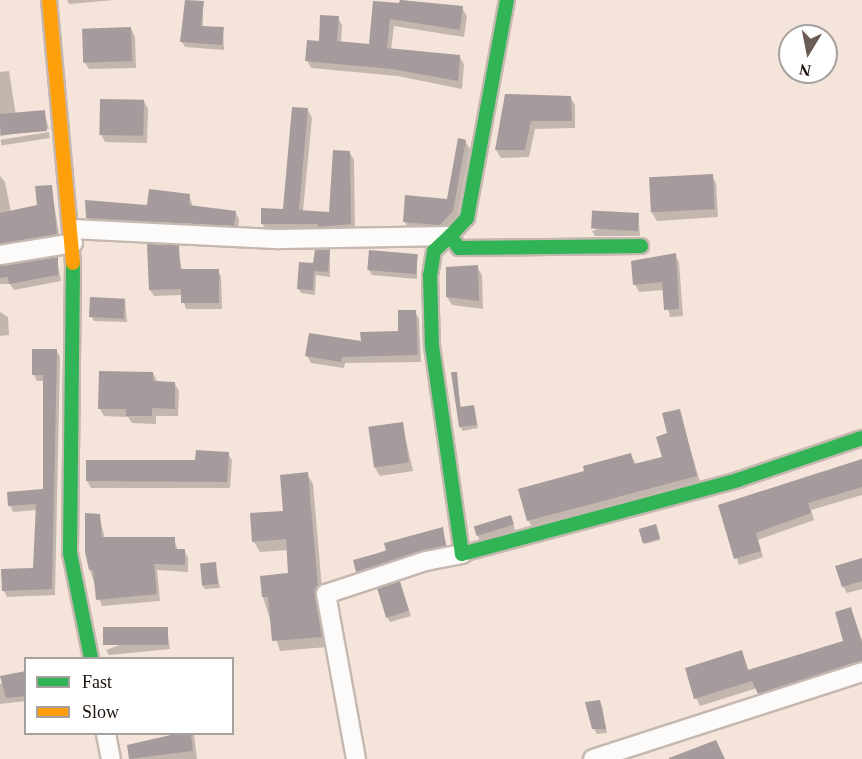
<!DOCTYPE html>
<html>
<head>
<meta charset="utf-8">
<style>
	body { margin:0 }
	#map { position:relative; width:862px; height:759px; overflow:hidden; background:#f4e4da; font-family:Georgia,serif }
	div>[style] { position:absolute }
	.shadow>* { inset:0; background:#0003; transform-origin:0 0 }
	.building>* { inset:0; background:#a59b9c; transform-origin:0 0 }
	.roads { filter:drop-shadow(2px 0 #c5b8b0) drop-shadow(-2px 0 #c5b8b0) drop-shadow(0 2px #c5b8b0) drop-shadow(0 -2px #c5b8b0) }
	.street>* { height:18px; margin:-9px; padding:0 9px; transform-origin:9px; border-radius:9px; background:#fdfbf9 }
	.fast>* { height:14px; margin:-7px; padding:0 7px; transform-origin:7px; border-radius:7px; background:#30b455 }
	.slow>* { height:14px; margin:-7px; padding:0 7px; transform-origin:7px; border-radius:7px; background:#ff9f0a }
	span { translate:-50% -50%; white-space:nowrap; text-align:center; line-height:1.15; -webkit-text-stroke:6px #fff; paint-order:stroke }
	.legend { position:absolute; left:24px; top:657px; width:210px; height:78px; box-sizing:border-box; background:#fff; border:2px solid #a5a19e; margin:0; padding:8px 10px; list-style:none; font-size:18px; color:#1f130c }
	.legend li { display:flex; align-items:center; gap:12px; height:30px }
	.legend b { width:30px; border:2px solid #a5a19e }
	.north { position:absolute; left:778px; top:24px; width:60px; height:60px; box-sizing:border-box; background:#fff; border:2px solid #a5a19e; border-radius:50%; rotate:190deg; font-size:16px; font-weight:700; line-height:24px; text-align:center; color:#1f130c }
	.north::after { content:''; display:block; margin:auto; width:21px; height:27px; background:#6a5c54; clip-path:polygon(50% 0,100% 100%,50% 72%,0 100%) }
</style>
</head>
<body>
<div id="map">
	<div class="shadow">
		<i style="clip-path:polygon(67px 0,114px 0,69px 4px)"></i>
		<i style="clip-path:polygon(401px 0,462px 8px,467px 16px,464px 37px,394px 26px,391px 50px,459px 56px,464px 64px,462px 89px,398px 76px,311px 68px,307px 60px,338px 18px,342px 25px,341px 43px,370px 46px,374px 2px,401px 5px)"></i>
		<i style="clip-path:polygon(203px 2px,203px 27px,223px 29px,224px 50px,185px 47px,182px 42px)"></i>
		<i style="clip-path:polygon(131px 29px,135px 37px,136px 68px,89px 69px,84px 61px)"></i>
		<i style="clip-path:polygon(9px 71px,16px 116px,44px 112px,49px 129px,0 136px,0 72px)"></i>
		<i style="clip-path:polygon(506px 96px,570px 97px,575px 105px,575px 128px,535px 129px,529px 157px,501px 158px,496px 150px)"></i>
		<i style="clip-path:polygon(144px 101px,148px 109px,147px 143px,105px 142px,101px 134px)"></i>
		<i style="clip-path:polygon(308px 110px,312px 118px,303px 211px,331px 213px,350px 153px,354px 160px,355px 231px,267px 231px,262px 223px,284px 210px)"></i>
		<i style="left:49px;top:132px;width:6px;height:49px;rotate:81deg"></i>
		<i style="clip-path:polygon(465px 141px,470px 149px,457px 219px,444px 232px,409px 230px,405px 222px,448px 200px)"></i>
		<i style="clip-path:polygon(0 176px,5px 182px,11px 212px,39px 207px,51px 186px,60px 240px,0 252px)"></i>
		<i style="clip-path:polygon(712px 176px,716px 183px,718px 217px,657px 221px,652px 213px)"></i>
		<i style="clip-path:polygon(189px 195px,193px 207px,235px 212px,239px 219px,238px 232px,91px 225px,87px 218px)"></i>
		<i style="clip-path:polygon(638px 214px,640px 236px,595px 236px,592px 231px)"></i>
		<i style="clip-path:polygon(178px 247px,182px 270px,218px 270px,221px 277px,222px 309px,186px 309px,182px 295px,154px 296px,150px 290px)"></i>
		<i style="clip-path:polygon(330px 251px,330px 277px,316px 275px,315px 295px,301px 293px,298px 288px)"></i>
		<i style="clip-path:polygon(675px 255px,679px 262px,683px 316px,670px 317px,664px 290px,639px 292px,635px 284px)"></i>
		<i style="clip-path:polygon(417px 256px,417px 279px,372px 275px,369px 270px)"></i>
		<i style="clip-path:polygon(57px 259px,61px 281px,14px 290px,10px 284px,0 284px,0 267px)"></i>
		<i style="clip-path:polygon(477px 267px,482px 275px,483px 309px,452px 305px,447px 297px)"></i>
		<i style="clip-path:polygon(125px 300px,127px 322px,94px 321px,91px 316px)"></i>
		<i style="clip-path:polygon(0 312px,8px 317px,9px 335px,0 336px)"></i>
		<i style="clip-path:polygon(415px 312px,419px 319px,421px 362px,345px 363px,344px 368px,311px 363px,307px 356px,399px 332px)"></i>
		<i style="clip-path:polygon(56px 350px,60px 357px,55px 595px,7px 597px,4px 591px,34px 569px,37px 510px,13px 512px,10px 505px,44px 490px,44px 381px,37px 381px,34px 375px)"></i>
		<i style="clip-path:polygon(153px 373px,157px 381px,175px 384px,179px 391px,178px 416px,156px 416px,156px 424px,132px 423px,128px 417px,104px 416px,100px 409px)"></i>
		<i style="clip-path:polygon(456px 373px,461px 408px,474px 406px,478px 428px,463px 431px,460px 427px)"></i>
		<i style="clip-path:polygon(679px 411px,701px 485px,534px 530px,528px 520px,586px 472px,630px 454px,636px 464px,664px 459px)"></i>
		<i style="clip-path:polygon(402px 423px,413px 471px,380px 476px,375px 468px)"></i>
		<i style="clip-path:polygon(228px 454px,232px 460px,230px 488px,91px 488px,87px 481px,87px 461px,197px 461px)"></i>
		<i style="clip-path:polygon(862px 460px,862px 495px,811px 510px,814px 520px,758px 540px,763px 557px,739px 565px,720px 506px)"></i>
		<i style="clip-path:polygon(307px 474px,313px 484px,327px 647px,280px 651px,263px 597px,290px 574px,288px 550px,260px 552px,254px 542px,285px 512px)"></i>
		<i style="clip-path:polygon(99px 515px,105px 539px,174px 539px,178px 550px,184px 550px,188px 558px,188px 572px,157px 570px,160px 601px,102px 606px,90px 570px)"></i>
		<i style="left:511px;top:517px;width:14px;height:37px;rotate:73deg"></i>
		<i style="clip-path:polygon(656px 528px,660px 540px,645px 544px,644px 542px)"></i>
		<i style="clip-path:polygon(442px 529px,449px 554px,362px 579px,357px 572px,354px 562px)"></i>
		<i style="clip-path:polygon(862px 560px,862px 589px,847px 593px,843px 586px)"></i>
		<i style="clip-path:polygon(215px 563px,220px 588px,205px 589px,202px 585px)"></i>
		<i style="clip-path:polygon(399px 583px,411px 616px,390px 622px,387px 617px)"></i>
		<i style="clip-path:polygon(851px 609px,862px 640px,862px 669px,763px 701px,757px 688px,700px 706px,696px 698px,741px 652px,749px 671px,845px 642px)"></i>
		<i style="clip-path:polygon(167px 628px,170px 649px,109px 655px,106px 650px)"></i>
		<i style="clip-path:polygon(26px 673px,26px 701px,0 704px,0 684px)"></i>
		<i style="clip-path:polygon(599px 701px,602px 706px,607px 733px,597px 734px,594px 729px)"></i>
		<i style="clip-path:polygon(177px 734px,194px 734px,197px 759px,131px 759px,129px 746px,177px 737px)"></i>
	</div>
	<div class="building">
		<i style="clip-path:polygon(185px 0,204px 1px,201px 26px,224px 27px,222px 45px,180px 42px)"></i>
		<i style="clip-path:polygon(400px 0,463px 6px,460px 30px,390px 19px,387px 48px,460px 55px,458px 81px,392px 69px,305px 61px,307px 40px,319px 41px,320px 15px,339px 16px,337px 41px,369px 44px,373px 1px,399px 3px)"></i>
		<i style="left:131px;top:27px;width:34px;height:49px;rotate:88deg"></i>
		<i style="clip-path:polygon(505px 94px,571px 96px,572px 121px,531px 121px,525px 150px,495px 150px)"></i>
		<i style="left:100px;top:99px;width:44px;height:36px;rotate:1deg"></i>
		<i style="clip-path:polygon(292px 107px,308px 108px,299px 210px,329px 212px,333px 150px,350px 151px,351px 224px,318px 227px,318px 224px,261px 224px,261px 208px,283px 209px)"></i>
		<i style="left:45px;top:110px;width:21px;height:46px;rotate:85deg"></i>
		<i style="clip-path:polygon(458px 138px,466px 140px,453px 211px,440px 225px,403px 222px,405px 195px,447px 199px)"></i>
		<i style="left:713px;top:174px;width:35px;height:64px;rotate:87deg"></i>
		<i style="clip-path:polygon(52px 185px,57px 234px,0 244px,0 213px,37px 205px,35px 186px)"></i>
		<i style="clip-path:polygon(149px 189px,190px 194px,189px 205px,236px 211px,234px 226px,86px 218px,85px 200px,147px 205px)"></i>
		<i style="left:639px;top:213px;width:18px;height:47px;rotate:93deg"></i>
		<i style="clip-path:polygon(147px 244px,179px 245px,180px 269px,219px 269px,219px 303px,181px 303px,181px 289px,149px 290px)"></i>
		<i style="clip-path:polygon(330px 249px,328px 272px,314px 271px,313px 290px,297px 289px,299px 262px,313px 263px,315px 250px)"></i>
		<i style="left:369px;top:250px;width:49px;height:20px;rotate:5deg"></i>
		<i style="clip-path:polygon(676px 253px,679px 309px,664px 310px,662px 282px,633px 285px,631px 261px)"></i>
		<i style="clip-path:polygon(58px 257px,58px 275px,9px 284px,8px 277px,0 278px,0 266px)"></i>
		<i style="clip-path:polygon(478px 265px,479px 301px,446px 297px,446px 267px)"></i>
		<i style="left:90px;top:297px;width:35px;height:20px;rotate:3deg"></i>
		<i style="clip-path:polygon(398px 310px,416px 310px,418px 355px,342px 357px,341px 362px,305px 356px,309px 333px,361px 341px,360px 332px,398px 331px)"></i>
		<i style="clip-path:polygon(32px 349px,57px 349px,52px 589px,2px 591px,1px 569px,33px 568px,36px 504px,8px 506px,7px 492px,43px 489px,43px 375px,32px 375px)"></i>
		<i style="clip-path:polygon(99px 371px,153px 372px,153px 381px,175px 382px,175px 409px,152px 408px,152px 416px,126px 416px,126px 409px,98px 409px)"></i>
		<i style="clip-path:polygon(451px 372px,457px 372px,460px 407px,474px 405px,477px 425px,459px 427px)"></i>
		<i style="clip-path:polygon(680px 409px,697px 476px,527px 521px,518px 489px,584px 471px,583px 466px,631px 453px,634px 464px,662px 457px,656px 437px,667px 433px,662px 413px)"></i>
		<i style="left:403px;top:422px;width:41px;height:35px;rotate:82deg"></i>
		<i style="clip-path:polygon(196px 450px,229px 452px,227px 482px,86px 481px,86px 460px,195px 460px)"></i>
		<i style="clip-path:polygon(862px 459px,862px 487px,808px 503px,811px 513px,756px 533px,761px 551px,734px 559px,718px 505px)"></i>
		<i style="clip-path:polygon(308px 472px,318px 586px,315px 596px,322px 637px,272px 641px,268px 597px,262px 597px,260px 576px,288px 573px,286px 539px,252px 542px,250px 513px,283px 511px,280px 475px)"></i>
		<i style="clip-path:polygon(85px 513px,100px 514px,102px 537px,175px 537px,175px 549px,185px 549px,185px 565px,154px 564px,157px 594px,96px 600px,93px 570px,89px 570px,85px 552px)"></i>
		<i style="left:511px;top:515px;width:10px;height:39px;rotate:73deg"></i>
		<i style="left:656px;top:524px;width:15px;height:18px;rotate:74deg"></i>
		<i style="clip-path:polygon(443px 527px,446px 546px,356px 572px,353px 560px,386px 551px,384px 543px)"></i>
		<i style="clip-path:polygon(862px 558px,862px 581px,842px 587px,835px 566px)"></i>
		<i style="left:216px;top:562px;width:22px;height:16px;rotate:85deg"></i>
		<i style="left:400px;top:581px;width:31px;height:24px;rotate:73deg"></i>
		<i style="clip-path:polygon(851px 607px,862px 643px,862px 661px,758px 694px,752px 681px,694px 699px,685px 668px,742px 650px,748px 670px,843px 641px,835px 612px)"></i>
		<i style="left:168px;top:627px;width:18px;height:65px;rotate:90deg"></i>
		<i style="clip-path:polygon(26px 671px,26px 696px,6px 698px,0 676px)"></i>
		<i style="clip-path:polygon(600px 700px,606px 729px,592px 729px,585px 702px)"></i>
		<i style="clip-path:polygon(175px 734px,191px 734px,193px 751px,129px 759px,127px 745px)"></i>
		<i style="clip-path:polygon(716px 740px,725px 759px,669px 759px,669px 758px)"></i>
	</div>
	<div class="roads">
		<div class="street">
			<i style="left:72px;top:229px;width:208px;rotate:2.8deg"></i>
			<i style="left:280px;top:239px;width:170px;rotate:-1deg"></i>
			<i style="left:0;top:255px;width:74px;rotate:-9.3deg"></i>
			<i style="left:106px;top:734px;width:25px;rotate:79deg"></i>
			<i style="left:356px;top:759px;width:168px;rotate:-100.3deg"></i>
			<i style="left:326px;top:594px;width:105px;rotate:-18.3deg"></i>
			<i style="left:426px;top:561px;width:37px;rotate:-11deg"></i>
			<i style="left:593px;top:759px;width:283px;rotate:-17.9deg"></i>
		</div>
		<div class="fast">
			<i style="left:507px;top:0;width:222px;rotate:100.4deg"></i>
			<i style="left:467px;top:218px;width:25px;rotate:133deg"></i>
			<i style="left:450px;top:236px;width:15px;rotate:53deg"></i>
			<i style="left:459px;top:248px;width:182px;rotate:-0.6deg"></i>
			<i style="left:450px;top:236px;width:22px;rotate:137deg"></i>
			<i style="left:434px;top:251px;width:24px;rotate:99deg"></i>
			<i style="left:430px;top:275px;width:71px;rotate:88.4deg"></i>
			<i style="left:432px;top:346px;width:210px;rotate:81.8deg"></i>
			<i style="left:462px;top:554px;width:286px;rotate:-15deg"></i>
			<i style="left:738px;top:480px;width:131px;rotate:-18.7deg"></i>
			<i style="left:73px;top:263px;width:290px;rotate:90.6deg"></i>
			<i style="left:70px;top:553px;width:107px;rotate:78.7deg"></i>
		</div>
		<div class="slow">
			<i style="left:49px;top:0;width:264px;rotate:84.8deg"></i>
		</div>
	</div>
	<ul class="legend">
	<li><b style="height:8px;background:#30b455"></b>Fast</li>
	<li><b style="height:8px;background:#ff9f0a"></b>Slow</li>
	</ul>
	<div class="north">N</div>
</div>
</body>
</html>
